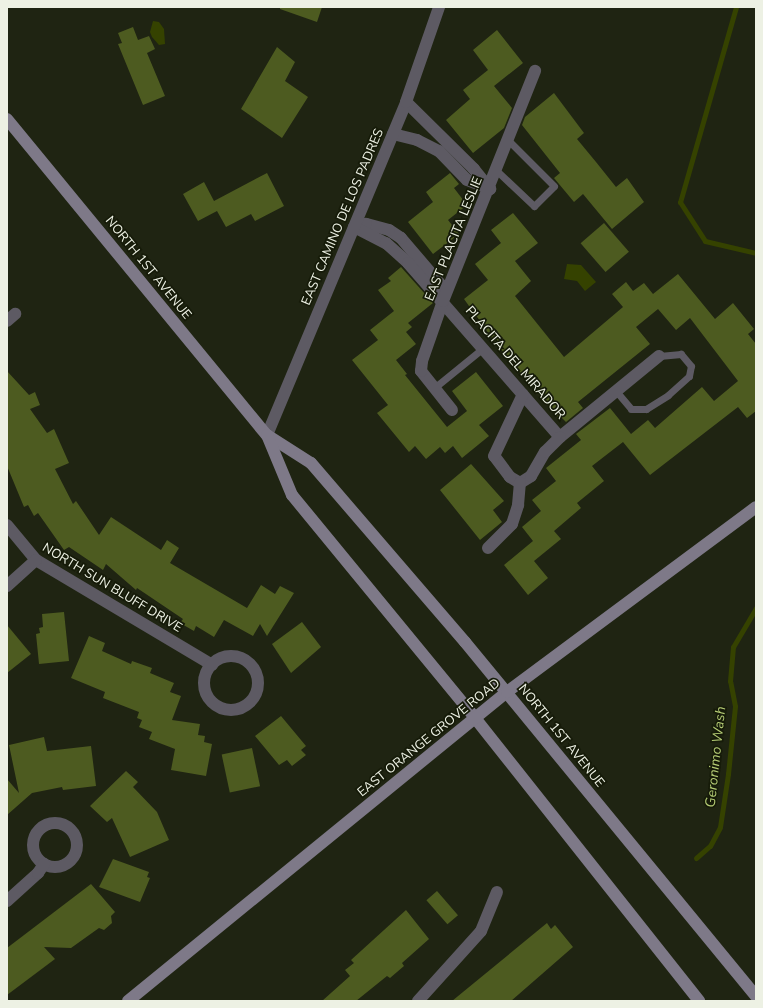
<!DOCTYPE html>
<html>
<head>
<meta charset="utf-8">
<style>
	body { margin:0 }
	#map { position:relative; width:763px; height:1008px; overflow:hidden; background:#1f2412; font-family:"Nunito Sans",sans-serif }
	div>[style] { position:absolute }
	.water>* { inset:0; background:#354200 }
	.stream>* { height:5px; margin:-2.5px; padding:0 2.5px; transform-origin:2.5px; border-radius:2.5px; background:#354200 }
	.building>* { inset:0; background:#4d5b20; transform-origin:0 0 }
	.lane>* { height:7px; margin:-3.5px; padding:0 3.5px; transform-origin:3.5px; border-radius:3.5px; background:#5d5a63 }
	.street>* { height:12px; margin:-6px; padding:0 6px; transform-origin:6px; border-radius:6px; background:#5d5a63 }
	.street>.ring { margin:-6px; padding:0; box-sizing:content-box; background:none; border:12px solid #5d5a63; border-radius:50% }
	.secondary>* { height:12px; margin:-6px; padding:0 6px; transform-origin:6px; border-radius:6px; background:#7e7988 }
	span { translate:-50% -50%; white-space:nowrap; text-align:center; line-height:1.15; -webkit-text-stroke:3.5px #161b09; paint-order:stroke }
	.street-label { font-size:13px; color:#edf1e4 }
	.water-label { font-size:14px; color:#b4cb74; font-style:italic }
	.frame { position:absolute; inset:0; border:8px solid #edf1e4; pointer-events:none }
</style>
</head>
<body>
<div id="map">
	<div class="water">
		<i style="clip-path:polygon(153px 21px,159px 22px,164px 29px,165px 44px,159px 45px,152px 37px,150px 32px)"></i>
		<i style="clip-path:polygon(567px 264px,581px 265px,596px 282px,585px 291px,577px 281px,564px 279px)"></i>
	</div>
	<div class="stream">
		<i style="left:736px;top:7px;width:203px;rotate:106deg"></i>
		<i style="left:680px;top:202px;width:46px;rotate:57.3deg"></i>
		<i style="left:705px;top:241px;width:52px;rotate:13.2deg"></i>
		<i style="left:696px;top:858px;width:18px;rotate:-41deg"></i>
		<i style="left:710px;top:846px;width:21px;rotate:-62deg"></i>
		<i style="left:720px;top:827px;width:54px;rotate:-81.4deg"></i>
		<i style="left:728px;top:774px;width:68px;rotate:-84.1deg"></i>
		<i style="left:735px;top:706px;width:25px;rotate:-101deg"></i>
		<i style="left:730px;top:681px;width:34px;rotate:-85deg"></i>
		<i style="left:733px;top:647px;width:45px;rotate:-59.5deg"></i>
	</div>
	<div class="building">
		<i style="clip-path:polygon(280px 7px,322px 7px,317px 22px,280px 9px)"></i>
		<i style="clip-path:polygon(133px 27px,138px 40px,149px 36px,155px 49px,147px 53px,165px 96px,143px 105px,118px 44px,122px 43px,118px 33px)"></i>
		<i style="clip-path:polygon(497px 30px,523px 63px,494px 86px,512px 108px,504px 128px,473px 153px,446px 120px,470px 99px,463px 90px,488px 70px,473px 50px)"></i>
		<i style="clip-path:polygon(277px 47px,295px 62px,285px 81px,308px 97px,282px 138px,241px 109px)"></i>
		<i style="clip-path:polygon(554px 93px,584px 133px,577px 139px,596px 162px,616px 187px,627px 178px,644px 202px,612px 229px,583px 194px,574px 202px,554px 178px,560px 173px,522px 125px,525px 117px)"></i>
		<i style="clip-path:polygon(267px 173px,284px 206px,255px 221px,251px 214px,226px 227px,217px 211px,198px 221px,183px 194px,204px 182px,214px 201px)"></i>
		<i style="clip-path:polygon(450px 173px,459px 184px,454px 188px,467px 205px,448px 220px,459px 234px,433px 254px,408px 222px,433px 202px,426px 192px)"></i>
		<i style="clip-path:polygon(513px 213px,538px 243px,515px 261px,531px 281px,515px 296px,564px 357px,623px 307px,612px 294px,626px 282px,633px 291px,644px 283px,653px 294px,678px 274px,715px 319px,733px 303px,754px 329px,748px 334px,756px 344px,756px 411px,747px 418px,738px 407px,650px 475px,623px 442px,592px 466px,604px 481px,577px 503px,581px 508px,554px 531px,561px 539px,534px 561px,548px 578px,528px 595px,504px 565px,533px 541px,522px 527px,541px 511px,532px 500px,556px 481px,546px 468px,581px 440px,576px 434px,610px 408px,631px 434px,648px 420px,655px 428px,702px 387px,714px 401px,738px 381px,690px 318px,676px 330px,658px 309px,636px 327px,650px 344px,578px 402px,583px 408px,566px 422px,560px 416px,558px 417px,494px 341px,464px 299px,488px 280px,475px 264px,501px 243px,491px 230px)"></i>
		<i style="left:604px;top:223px;width:38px;height:31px;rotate:49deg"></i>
		<i style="clip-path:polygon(401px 267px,433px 303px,408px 323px,412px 327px,406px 332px,416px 344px,396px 360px,407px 374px,405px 375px,447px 427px,467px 411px,452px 391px,476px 372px,503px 406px,479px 425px,489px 436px,462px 458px,453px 446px,445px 453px,440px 447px,426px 459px,415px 446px,409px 452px,377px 413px,388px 405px,352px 360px,378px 340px,370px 330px,394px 311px,378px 290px,391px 281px,388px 278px)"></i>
		<i style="clip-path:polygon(7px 371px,29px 395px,35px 392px,40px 405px,30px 409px,47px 433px,54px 429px,69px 463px,55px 469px,73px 504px,76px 501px,99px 535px,111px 517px,161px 550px,167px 540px,179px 548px,170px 563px,247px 608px,261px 585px,275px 594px,280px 586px,294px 593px,267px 636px,260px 624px,253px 636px,224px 620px,214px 637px,196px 626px,194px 631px,180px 623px,183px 619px,137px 588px,136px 590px,106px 564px,103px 570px,69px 547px,64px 550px,38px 513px,34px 516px,28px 505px,24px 507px,7px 466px)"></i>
		<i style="clip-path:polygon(471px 464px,504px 501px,493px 510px,502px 522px,480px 540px,440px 490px)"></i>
		<i style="clip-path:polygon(64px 612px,69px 661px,39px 664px,36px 634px,40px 633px,39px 628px,43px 627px,42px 614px)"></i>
		<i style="clip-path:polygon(302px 622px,321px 647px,291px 673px,272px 644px)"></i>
		<i style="clip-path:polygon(7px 625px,31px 654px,7px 673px)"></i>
		<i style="clip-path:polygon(89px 636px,105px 643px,102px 651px,131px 664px,132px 661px,152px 668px,150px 673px,174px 683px,170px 692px,181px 696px,172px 720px,200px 724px,198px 735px,205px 736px,204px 742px,212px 744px,206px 776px,171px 770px,175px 749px,149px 739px,152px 732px,139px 727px,142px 720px,137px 718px,139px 712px,103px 698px,105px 692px,71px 678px)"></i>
		<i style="clip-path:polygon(281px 716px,306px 746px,301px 750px,306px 755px,292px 766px,287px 760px,279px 765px,255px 736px)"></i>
		<i style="clip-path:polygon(44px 737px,47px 751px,91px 746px,96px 786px,63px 790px,62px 787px,32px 793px,7px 815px,7px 779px,19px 793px,9px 745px)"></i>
		<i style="left:252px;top:748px;width:39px;height:31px;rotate:78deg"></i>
		<i style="clip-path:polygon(126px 771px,138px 782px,133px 787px,157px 812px,169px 840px,130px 857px,112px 818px,107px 822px,90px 806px)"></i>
		<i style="clip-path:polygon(113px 859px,149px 872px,147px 877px,150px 878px,140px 902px,99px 887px)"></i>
		<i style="clip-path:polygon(91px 884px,115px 912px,111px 916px,112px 923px,104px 930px,99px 928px,71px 948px,44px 947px,55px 959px,7px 995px,7px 948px)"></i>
		<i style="left:437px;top:891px;width:32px;height:14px;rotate:49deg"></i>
		<i style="clip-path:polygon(406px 910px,429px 939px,402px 963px,404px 966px,390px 978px,387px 976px,356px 1001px,322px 1001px,350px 976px,345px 970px,354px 963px,351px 960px)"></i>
		<i style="clip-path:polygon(547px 923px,551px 929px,555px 925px,573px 947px,511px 1001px,452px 1001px)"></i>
	</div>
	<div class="lane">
		<i style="left:497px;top:171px;width:51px;rotate:43.4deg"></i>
		<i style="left:534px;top:206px;width:28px;rotate:-45deg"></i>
		<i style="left:554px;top:186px;width:64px;rotate:-135deg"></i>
		<i style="left:434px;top:388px;width:63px;rotate:-39.2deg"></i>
		<i style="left:616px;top:391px;width:23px;rotate:50deg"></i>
		<i style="left:631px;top:409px;width:15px"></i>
		<i style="left:646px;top:409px;width:26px;rotate:-32deg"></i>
		<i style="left:668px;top:395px;width:28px;rotate:-42deg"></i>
		<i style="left:689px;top:376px;width:10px;rotate:-79deg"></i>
		<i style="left:691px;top:366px;width:16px;rotate:-130deg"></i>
		<i style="left:681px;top:354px;width:22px;rotate:175deg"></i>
	</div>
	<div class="street">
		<i style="left:393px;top:134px;width:25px;rotate:14deg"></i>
		<i style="left:417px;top:140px;width:25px;rotate:27deg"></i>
		<i style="left:439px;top:151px;width:40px;rotate:46deg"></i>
		<i style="left:467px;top:180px;width:25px;rotate:21deg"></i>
		<i style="left:490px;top:189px;width:26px;rotate:-129deg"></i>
		<i style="left:474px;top:169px;width:95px;rotate:-135.4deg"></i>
		<i style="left:443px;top:301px;width:16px;rotate:-97deg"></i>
		<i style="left:441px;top:285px;width:62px;rotate:-130.4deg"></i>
		<i style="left:401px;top:238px;width:14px;rotate:-146deg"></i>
		<i style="left:389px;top:230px;width:24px;rotate:-165deg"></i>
		<i style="left:366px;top:224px;width:12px;rotate:166deg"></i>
		<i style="left:354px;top:227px;width:36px;rotate:27deg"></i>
		<i style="left:386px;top:243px;width:30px;rotate:42deg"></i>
		<i style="left:408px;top:263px;width:231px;rotate:48.9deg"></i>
		<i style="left:560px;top:437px;width:128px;rotate:-39.3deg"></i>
		<i style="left:7px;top:321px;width:11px;rotate:-41deg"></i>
		<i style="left:452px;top:410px;width:50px;rotate:-128.5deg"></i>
		<i style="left:421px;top:371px;width:10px;rotate:-84deg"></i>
		<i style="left:422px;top:361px;width:64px;rotate:-70.7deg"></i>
		<i style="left:443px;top:301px;width:248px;rotate:-68.2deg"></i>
		<i style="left:267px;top:435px;width:361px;rotate:-67.3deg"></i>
		<i style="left:406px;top:102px;width:101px;rotate:-70.8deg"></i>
		<i style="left:520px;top:483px;width:12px;rotate:-149deg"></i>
		<i style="left:510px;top:477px;width:26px;rotate:-127deg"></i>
		<i style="left:494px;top:456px;width:68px;rotate:-64.9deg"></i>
		<i style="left:520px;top:483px;width:13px;rotate:-32deg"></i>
		<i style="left:531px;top:476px;width:28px;rotate:-60deg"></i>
		<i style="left:545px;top:452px;width:21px;rotate:-45deg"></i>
		<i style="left:7px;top:525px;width:45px;rotate:50.4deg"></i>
		<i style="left:36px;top:560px;width:205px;rotate:30.8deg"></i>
		<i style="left:488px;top:548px;width:34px;rotate:-45deg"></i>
		<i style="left:512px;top:524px;width:20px;rotate:-72deg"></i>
		<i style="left:518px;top:505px;width:22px;rotate:-85deg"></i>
		<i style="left:7px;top:586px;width:39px;rotate:-42deg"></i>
		<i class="ring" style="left:204px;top:656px;width:42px;height:42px"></i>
		<i class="ring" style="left:33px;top:823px;width:32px;height:32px"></i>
		<i style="left:7px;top:901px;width:42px;rotate:-42.1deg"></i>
		<i style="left:38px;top:873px;width:11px;rotate:-56deg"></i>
		<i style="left:418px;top:1001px;width:94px;rotate:-48deg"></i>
		<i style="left:481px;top:931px;width:42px;rotate:-67.7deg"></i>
	</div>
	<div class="secondary">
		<i style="left:7px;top:119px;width:409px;rotate:50.6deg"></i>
		<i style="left:267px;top:435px;width:52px;rotate:32.5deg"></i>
		<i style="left:311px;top:463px;width:236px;rotate:49.3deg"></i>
		<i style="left:465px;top:642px;width:458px;rotate:50.6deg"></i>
		<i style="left:267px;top:435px;width:65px;rotate:67.4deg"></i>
		<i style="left:292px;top:495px;width:288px;rotate:50.6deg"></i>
		<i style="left:475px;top:718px;width:361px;rotate:51.6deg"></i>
		<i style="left:128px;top:1001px;width:489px;rotate:-39.2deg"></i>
		<i style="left:507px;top:692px;width:310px;rotate:-36.6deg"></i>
	</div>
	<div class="street-label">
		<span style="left:343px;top:217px;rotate:-67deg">EAST CAMINO DE LOS PADRES</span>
		<span style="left:454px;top:239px;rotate:-68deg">EAST PLACITA LESLIE</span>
		<span style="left:148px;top:268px;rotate:51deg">NORTH 1ST AVENUE</span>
		<span style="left:515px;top:363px;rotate:49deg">PLACITA DEL MIRADOR</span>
		<span style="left:112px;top:588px;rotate:31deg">NORTH SUN BLUFF DRIVE</span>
		<span style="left:561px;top:736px;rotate:51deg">NORTH 1ST AVENUE</span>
		<span style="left:429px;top:738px;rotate:-39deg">EAST ORANGE GROVE ROAD</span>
	</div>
	<div class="water-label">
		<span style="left:716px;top:757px;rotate:-84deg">Geronimo Wash</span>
	</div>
	<div class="frame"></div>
</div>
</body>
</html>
